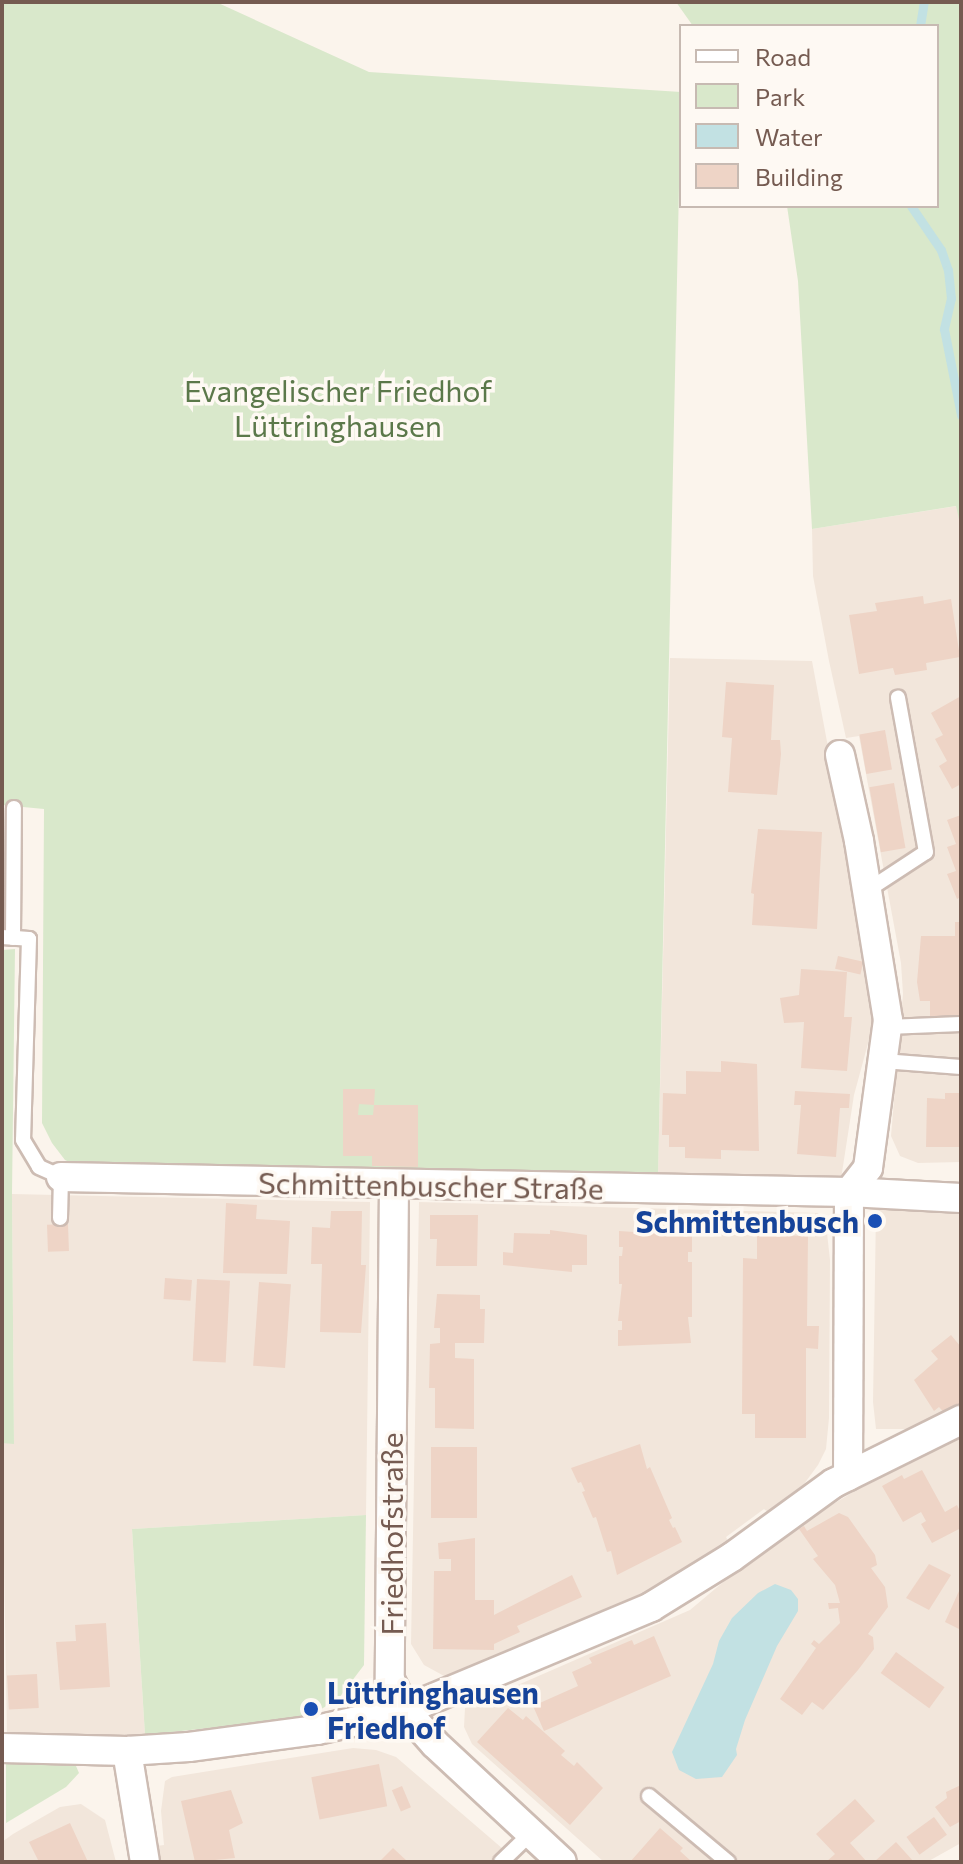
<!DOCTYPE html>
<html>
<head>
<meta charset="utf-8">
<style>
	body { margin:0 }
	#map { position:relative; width:963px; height:1864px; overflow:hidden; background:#fbf4ec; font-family:Commissioner,sans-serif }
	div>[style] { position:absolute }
	.residential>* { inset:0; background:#f2e6db }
	.green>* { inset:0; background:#d9e8cb }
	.water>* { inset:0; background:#c2e1e3 }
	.stream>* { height:9px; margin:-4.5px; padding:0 4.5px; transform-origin:4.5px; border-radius:4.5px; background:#c2e1e3 }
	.building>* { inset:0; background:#eed4c6; transform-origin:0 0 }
	.roads { filter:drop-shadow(2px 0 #cdbcb3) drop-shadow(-2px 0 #cdbcb3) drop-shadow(0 2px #cdbcb3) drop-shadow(0 -2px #cdbcb3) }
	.lane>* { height:14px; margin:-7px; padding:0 7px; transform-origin:7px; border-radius:7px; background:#fff }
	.street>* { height:28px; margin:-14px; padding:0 14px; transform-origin:14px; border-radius:14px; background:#fff }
	.dots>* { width:22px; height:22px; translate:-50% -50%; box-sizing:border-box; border:4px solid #fef9f3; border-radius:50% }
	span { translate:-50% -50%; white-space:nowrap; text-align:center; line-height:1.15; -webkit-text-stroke:7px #fef9f3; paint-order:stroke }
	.park-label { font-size:30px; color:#5b784a }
	.street-label { font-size:30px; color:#755b51 }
	.transit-label { font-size:30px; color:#164399; font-weight:700 }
	.right { translate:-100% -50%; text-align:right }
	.left { translate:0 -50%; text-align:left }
	.frame { position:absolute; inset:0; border:4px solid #755b51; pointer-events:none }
	.legend { position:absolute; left:679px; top:24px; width:260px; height:184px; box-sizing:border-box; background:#fef9f3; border:2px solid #c7bab2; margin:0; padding:10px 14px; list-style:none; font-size:24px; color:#755b51 }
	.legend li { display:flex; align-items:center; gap:16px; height:40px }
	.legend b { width:40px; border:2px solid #c7bab2 }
</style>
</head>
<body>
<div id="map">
	<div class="residential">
		<i style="clip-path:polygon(957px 506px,961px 528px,961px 1162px,918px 1163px,900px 1156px,891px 1136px,903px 994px,901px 963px,859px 736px,846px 738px,829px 661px,813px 576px,812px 529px)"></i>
		<i style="clip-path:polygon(670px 658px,812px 661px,868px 962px,873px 1025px,854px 1095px,841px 1179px,658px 1177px)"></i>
		<i style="clip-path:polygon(12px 1194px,370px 1202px,366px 1515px,132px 1529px,145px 1735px,7px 1738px,2px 1443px,14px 1443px)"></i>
		<i style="clip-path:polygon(419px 1202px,818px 1213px,826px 1224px,830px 1260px,829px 1418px,826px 1449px,818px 1465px,804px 1484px,768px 1512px,764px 1509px,726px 1537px,728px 1541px,669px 1582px,446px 1677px,424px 1665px,411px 1644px)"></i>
		<i style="clip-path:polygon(961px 1209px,961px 1406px,928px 1429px,876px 1429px,873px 1402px,876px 1210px)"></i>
		<i style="clip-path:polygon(961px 1431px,961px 1843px,927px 1862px,604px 1862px,472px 1744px,464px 1727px,465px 1708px,690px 1610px,772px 1541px,936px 1442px)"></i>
		<i style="clip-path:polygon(353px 1748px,376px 1750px,396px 1757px,518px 1862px,158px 1862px,156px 1846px,164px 1845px,161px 1811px,165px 1781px,172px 1777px)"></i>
		<i style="clip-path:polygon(81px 1804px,105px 1820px,116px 1862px,2px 1862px,2px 1842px,13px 1834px,60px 1807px)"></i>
	</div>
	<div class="green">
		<i style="clip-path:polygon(2px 2px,216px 2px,369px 72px,681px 92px,658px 1177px,80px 1167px,65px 1160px,52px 1143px,42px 1123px,44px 809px,2px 805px)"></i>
		<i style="clip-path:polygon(676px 2px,961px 2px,961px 528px,956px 506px,812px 529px,798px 281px,787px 206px,937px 206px,937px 26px,693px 26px)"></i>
		<i style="clip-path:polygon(15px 949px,12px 1194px,14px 1444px,2px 1443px,2px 950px)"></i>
		<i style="clip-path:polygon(366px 1515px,364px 1665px,339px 1698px,315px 1713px,282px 1720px,145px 1735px,132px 1529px)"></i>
		<i style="clip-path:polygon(6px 1761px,76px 1766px,79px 1773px,66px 1787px,6px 1823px)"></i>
	</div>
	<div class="water">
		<i style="clip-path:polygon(775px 1584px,791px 1590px,798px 1599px,798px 1611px,777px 1646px,745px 1720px,736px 1749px,737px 1755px,722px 1777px,696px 1779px,679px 1770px,672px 1752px,713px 1664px,719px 1641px,732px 1618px,758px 1593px)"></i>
	</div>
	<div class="stream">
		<i style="left:920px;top:26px;width:24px;rotate:-81deg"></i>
		<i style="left:911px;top:206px;width:53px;rotate:55.7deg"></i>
		<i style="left:941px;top:250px;width:21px;rotate:71deg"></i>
		<i style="left:948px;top:270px;width:28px;rotate:84deg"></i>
		<i style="left:951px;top:298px;width:32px;rotate:103deg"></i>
		<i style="left:944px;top:329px;width:88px;rotate:78.8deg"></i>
	</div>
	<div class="building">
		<i style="clip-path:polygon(923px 596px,924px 604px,951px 599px,960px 657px,926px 663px,927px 670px,895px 675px,893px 668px,859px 674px,849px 615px,877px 611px,875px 603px)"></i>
		<i style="clip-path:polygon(726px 682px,774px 685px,771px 740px,780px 740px,781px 754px,777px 795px,728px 792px,732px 738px,722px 737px)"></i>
		<i style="clip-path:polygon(961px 696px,961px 784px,952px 789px,939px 766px,947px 761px,935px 739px,943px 735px,931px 713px)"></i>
		<i style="left:885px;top:730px;width:40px;height:26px;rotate:80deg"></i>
		<i style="left:894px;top:783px;width:66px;height:25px;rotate:80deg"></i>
		<i style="clip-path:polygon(961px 815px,961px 897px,957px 899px,947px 874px,956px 871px,947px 847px,956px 844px,947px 820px)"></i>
		<i style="clip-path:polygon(758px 829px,822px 832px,817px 929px,752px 925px,754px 894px,751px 893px)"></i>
		<i style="clip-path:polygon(955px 922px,961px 922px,961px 1019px,930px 1019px,930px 1001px,920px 1001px,917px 982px,921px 936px,955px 936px)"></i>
		<i style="left:838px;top:956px;width:26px;height:13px;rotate:13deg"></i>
		<i style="clip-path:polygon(801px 969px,847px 972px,844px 1017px,852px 1017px,847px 1071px,801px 1068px,804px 1022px,784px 1023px,780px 998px,799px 995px)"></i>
		<i style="clip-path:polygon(721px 1061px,757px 1064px,759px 1151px,721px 1150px,721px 1159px,685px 1158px,685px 1147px,669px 1147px,669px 1135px,662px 1135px,663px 1093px,686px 1094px,686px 1071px,721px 1072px)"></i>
		<i style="clip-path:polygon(343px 1089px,375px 1089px,374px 1105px,359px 1104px,358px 1115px,373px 1115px,374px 1105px,418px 1105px,418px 1167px,372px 1166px,372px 1156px,343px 1156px)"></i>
		<i style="clip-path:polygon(795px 1091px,850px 1094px,849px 1108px,840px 1108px,836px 1157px,797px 1154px,801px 1105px,794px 1105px)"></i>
		<i style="clip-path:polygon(945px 1093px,961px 1093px,961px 1147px,926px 1147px,927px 1098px,945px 1099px)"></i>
		<i style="clip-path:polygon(226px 1203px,257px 1205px,256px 1219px,290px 1221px,287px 1274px,223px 1273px)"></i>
		<i style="clip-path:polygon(331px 1211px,362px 1211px,361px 1265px,366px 1265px,361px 1333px,320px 1332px,322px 1264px,311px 1264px,312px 1227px,330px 1228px)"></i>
		<i style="clip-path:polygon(430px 1215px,478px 1215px,477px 1266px,436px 1266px,437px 1239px,430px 1239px)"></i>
		<i style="left:68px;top:1224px;width:27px;height:21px;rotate:88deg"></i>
		<i style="clip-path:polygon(550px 1230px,587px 1235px,587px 1265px,572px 1265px,572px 1272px,503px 1265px,503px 1252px,513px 1253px,514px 1233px,550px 1234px)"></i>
		<i style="clip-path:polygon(619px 1231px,692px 1236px,692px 1252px,688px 1252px,688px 1262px,692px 1262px,692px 1317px,688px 1317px,691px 1343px,618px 1346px,618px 1330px,622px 1330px,622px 1321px,618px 1321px,622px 1284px,619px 1284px,619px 1256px,622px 1256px,623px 1247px,619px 1247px)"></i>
		<i style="clip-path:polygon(757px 1235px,808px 1236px,807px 1326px,819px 1326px,818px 1349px,806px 1348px,806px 1438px,755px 1438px,755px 1414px,742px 1414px,743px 1258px,757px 1259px)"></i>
		<i style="left:165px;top:1278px;width:27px;height:21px;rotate:4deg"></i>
		<i style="left:197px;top:1279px;width:33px;height:82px;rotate:3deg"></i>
		<i style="left:259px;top:1282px;width:32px;height:84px;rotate:4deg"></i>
		<i style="clip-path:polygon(437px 1294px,480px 1295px,480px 1309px,485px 1309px,484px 1343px,455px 1343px,455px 1358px,474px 1359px,474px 1429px,435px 1428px,435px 1388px,429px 1388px,430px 1344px,440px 1343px,440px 1328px,434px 1328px)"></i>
		<i style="clip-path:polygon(951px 1335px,961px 1347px,961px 1409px,950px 1419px,939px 1407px,934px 1411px,914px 1380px,938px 1359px,931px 1351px)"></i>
		<i style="clip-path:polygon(640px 1444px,647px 1469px,650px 1467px,672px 1518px,669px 1520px,673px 1528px,675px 1527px,682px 1542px,617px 1575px,611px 1551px,607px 1552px,596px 1517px,593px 1518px,582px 1492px,585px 1491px,581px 1482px,578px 1483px,571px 1468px)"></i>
		<i style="left:431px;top:1447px;width:46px;height:71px"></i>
		<i style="clip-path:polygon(922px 1470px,945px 1512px,957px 1505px,961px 1513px,961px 1528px,932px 1543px,921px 1524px,926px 1521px,921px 1512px,903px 1522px,882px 1486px,902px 1475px,904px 1479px)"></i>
		<i style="clip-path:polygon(839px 1513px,848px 1517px,875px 1555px,877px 1565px,871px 1568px,885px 1587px,888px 1607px,868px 1634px,873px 1637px,874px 1649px,858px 1670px,823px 1710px,812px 1702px,802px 1715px,780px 1699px,816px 1648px,811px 1644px,814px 1640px,819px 1644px,840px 1623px,838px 1608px,829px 1609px,828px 1603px,840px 1603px,835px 1585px,813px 1559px,818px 1556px,799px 1529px,804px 1526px,807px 1531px)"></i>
		<i style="clip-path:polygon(475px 1538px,475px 1600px,494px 1600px,494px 1615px,572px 1575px,582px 1597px,517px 1626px,520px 1632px,494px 1644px,494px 1650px,433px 1649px,434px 1571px,451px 1571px,451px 1559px,439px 1559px,438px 1543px)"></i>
		<i style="clip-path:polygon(929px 1564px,951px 1575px,929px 1610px,906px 1598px)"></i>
		<i style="clip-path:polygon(959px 1591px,961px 1592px,961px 1630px,945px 1622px)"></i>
		<i style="clip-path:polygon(106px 1623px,110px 1687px,60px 1690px,56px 1642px,76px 1641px,75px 1625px)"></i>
		<i style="clip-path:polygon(654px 1636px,671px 1676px,544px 1731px,533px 1706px,578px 1686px,572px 1672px,592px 1663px,589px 1658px,632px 1640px,634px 1645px)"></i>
		<i style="left:896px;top:1652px;width:60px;height:26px;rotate:36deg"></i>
		<i style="left:37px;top:1674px;width:34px;height:30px;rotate:87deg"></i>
		<i style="clip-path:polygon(508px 1708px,523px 1720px,526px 1716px,565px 1751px,561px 1755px,574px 1766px,577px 1762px,603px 1788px,570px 1825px,477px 1742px)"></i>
		<i style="left:379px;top:1764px;width:43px;height:69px;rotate:79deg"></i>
		<i style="clip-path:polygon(961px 1785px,961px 1821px,950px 1827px,935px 1807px,947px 1798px,946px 1792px)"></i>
		<i style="left:402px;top:1786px;width:23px;height:11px;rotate:67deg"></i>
		<i style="clip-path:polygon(231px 1790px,243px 1823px,229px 1830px,235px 1858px,195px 1862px,181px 1801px)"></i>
		<i style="clip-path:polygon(855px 1799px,875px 1821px,850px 1843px,867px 1862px,826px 1862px,835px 1854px,816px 1834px)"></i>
		<i style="left:934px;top:1817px;width:22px;height:34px;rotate:54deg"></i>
		<i style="clip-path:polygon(70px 1823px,88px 1862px,39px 1862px,29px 1842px)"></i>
		<i style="clip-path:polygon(660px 1828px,683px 1848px,680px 1851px,692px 1862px,630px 1862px)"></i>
		<i style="clip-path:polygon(896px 1842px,914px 1862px,874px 1862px)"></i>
		<i style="clip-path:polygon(393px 1848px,408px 1862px,379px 1862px)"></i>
	</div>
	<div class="roads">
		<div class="lane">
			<i style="left:868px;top:890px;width:69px;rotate:-33.2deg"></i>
			<i style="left:926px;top:852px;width:157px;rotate:-100.3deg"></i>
			<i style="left:2px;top:937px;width:27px;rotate:4deg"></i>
			<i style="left:29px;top:939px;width:201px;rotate:91.7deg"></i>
			<i style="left:23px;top:1140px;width:31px;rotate:59deg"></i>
			<i style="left:39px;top:1167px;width:24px;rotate:24deg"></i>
			<i style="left:61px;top:1177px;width:41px;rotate:91.4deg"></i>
			<i style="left:13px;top:938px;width:130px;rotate:-89.6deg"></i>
			<i style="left:887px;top:1027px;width:74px;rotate:-2.3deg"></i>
			<i style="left:883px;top:1061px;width:78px;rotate:4.4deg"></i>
			<i style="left:649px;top:1796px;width:103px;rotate:39.9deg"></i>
			<i style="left:501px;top:1862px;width:42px;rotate:-44deg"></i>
		</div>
		<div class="street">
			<i style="left:840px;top:755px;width:88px;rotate:77.5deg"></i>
			<i style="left:859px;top:841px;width:181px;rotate:80.8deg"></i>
			<i style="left:888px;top:1020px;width:149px;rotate:97.7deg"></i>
			<i style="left:868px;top:1168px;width:31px;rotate:128deg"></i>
			<i style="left:849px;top:1192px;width:284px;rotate:90.2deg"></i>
			<i style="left:61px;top:1177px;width:788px;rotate:1.09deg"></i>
			<i style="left:849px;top:1192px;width:112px;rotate:3.1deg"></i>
			<i style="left:394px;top:1184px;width:496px;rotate:90.5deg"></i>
			<i style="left:390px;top:1680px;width:34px;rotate:63deg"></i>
			<i style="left:405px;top:1710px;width:45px;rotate:48.6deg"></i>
			<i style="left:435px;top:1744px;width:173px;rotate:42.9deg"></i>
			<i style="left:2px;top:1748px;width:125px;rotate:1.4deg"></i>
			<i style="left:127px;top:1751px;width:62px;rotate:-3.7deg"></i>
			<i style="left:189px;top:1747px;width:129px;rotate:-7.6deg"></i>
			<i style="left:317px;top:1730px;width:90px;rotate:-12.8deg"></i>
			<i style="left:405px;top:1710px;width:267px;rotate:-22.7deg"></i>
			<i style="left:651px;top:1607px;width:95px;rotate:-31.7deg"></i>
			<i style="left:732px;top:1557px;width:126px;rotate:-36deg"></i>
			<i style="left:834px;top:1483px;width:142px;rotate:-26.4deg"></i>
			<i style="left:127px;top:1751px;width:112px;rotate:80.8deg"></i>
		</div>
	</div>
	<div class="dots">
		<i style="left:875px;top:1221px;background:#1a4fb4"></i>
		<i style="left:311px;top:1709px;background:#1a4fb4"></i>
	</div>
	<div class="park-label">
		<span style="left:338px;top:407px">Evangelischer Friedhof<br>Lüttringhausen</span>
	</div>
	<div class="street-label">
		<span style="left:431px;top:1185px;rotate:1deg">Schmittenbuscher Straße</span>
		<span style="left:391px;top:1534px;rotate:-90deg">Friedhofstraße</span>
	</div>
	<div class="transit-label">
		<span class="right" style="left:859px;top:1221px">Schmittenbusch</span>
		<span class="left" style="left:327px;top:1709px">Lüttringhausen<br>Friedhof</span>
	</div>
	<div class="frame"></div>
	<ul class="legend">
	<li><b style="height:10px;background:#fff"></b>Road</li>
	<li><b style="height:22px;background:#d9e8cb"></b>Park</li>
	<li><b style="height:22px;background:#c2e1e3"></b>Water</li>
	<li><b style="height:22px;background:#eed4c6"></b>Building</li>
	</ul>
</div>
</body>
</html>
